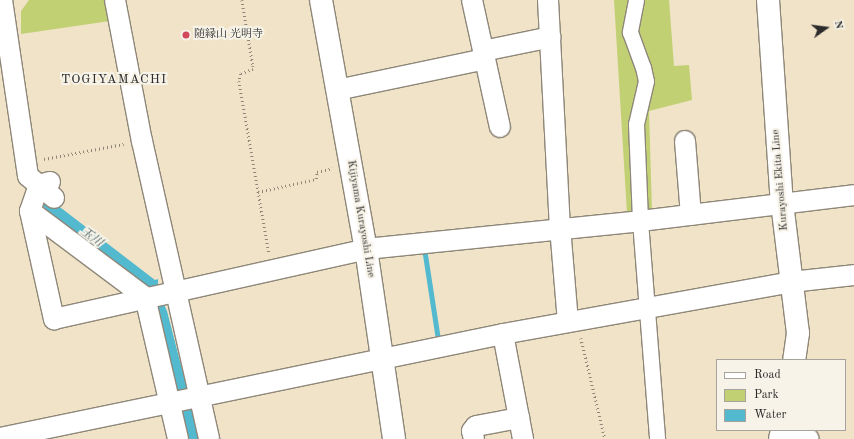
<!DOCTYPE html>
<html>
<head>
<meta charset="utf-8">
<style>
	body { margin:0 }
	#map { position:relative; width:854px; height:439px; overflow:hidden; background:#f0e3c7; font-family:"Old Standard TT","Noto Serif JP",serif }
	div>[style] { position:absolute }
	.green>* { inset:0; background:#c1d073 }
	.water>* { inset:0; background:#52b9cf }
	.stream>* { height:5px; margin:-2.5px; padding:0 2.5px; transform-origin:2.5px; border-radius:2.5px; background:#52b9cf }
	.path>* { height:2.5px; margin-top:-1.25px; transform-origin:0; background:repeating-linear-gradient(90deg,#8e8779 0 1px,transparent 0 4px) }
	.roads { filter:drop-shadow(1px 0 #8e8779) drop-shadow(-1px 0 #8e8779) drop-shadow(0 1px #8e8779) drop-shadow(0 -1px #8e8779) }
	.pedestrian>* { height:15px; margin:-7.5px; padding:0 7.5px; transform-origin:7.5px; border-radius:7.5px; background:#fff }
	.minor>* { height:20px; margin:-10px; padding:0 10px; transform-origin:10px; border-radius:10px; background:#fff }
	.secondary>* { height:22px; margin:-11px; padding:0 11px; transform-origin:11px; border-radius:11px; background:#fff }
	.dots>* { width:11px; height:11px; translate:-50% -50%; box-sizing:border-box; border:2px solid #f7f3e8; border-radius:50% }
	span { translate:-50% -50%; white-space:nowrap; text-align:center; line-height:1.15; -webkit-text-stroke:4px #f7f3e8; paint-order:stroke }
	.poi-label { font-size:11px; color:#2b2b2b }
	.left { translate:0 -50%; text-align:left }
	.street-label { font-size:11px; color:#2b2b2b }
	.water-label { font-size:12px; color:#37565c; font-style:italic }
	.quarter-label { font-size:13px; color:#2b2b2b; letter-spacing:1px }
	.legend { position:absolute; left:716px; top:359px; width:130px; height:72px; box-sizing:border-box; background:#f7f3e8; border:1px solid #a5a39c; margin:0; padding:5px 7px; list-style:none; font-size:12px; color:#2b2b2b }
	.legend li { display:flex; align-items:center; gap:8px; height:20px }
	.legend b { width:20px; border:1px solid #a5a39c }
	.north { position:absolute; left:806px; top:8px; width:40px; height:40px; -webkit-text-stroke:3px #f7f3e8; paint-order:stroke; rotate:76deg; font-size:11px; font-weight:700; line-height:16px; text-align:center; color:#2b2b2b }
	.north::after { content:''; display:block; margin:auto; width:14px; height:18px; background:#2b2b2b; clip-path:polygon(50% 0,100% 100%,50% 72%,0 100%) }
</style>
</head>
<body>
<div id="map">
	<div class="green">
		<i style="clip-path:polygon(29px 0,106px 0,110px 21px,21px 34px,21px 11px)"></i>
		<i style="clip-path:polygon(614px 0,669px 0,674px 66px,689px 65px,692px 100px,649px 111px,652px 212px,627px 213px)"></i>
	</div>
	<div class="water">
		<i style="clip-path:polygon(22px 178px,155px 280px,158px 279px,158px 291px,167px 311px,200px 439px,187px 439px,150px 293px,140px 281px,53px 219px)"></i>
	</div>
	<div class="stream">
		<i style="left:424px;top:248px;width:92px;rotate:81.3deg"></i>
	</div>
	<div class="path">
		<i style="left:242px;top:0;width:67px;rotate:80.5deg"></i>
		<i style="left:253px;top:66px;width:3px;rotate:90deg"></i>
		<i style="left:253px;top:69px;width:13px;rotate:157deg"></i>
		<i style="left:241px;top:74px;width:7px;rotate:106deg"></i>
		<i style="left:239px;top:81px;width:175px;rotate:80.1deg"></i>
		<i style="left:44px;top:159px;width:81px;rotate:-10.6deg"></i>
		<i style="left:258px;top:192px;width:59px;rotate:-12.6deg"></i>
		<i style="left:316px;top:179px;width:7px;rotate:-82deg"></i>
		<i style="left:317px;top:172px;width:16px;rotate:-14deg"></i>
		<i style="left:581px;top:338px;width:104px;rotate:76.6deg"></i>
	</div>
	<div class="roads">
		<div class="pedestrian">
			<i style="left:636px;top:0;width:33px;rotate:101deg"></i>
			<i style="left:630px;top:32px;width:37px;rotate:70deg"></i>
			<i style="left:643px;top:67px;width:14px;rotate:78deg"></i>
			<i style="left:646px;top:81px;width:44px;rotate:103.1deg"></i>
			<i style="left:636px;top:124px;width:97px;rotate:87.6deg"></i>
			<i style="left:640px;top:221px;width:219px;rotate:85.5deg"></i>
		</div>
		<div class="minor">
			<i style="left:2px;top:0;width:178px;rotate:81.6deg"></i>
			<i style="left:28px;top:176px;width:34px;rotate:40deg"></i>
			<i style="left:115px;top:0;width:144px;rotate:79.2deg"></i>
			<i style="left:142px;top:141px;width:305px;rotate:77.3deg"></i>
			<i style="left:472px;top:0;width:130px;rotate:77.6deg"></i>
			<i style="left:548px;top:0;width:227px;rotate:87deg"></i>
			<i style="left:560px;top:227px;width:95px;rotate:85.2deg"></i>
			<i style="left:483px;top:51px;width:69px;rotate:-11.6deg"></i>
			<i style="left:337px;top:90px;width:151px;rotate:-11.8deg"></i>
			<i style="left:685px;top:141px;width:74px;rotate:85.4deg"></i>
			<i style="left:50px;top:182px;width:11px;rotate:165deg"></i>
			<i style="left:39px;top:185px;width:28px;rotate:109deg"></i>
			<i style="left:30px;top:211px;width:111px;rotate:77.5deg"></i>
			<i style="left:54px;top:319px;width:320px;rotate:-12.6deg"></i>
			<i style="left:366px;top:249px;width:275px;rotate:-5.8deg"></i>
			<i style="left:640px;top:221px;width:216px;rotate:-6.9deg"></i>
			<i style="left:30px;top:211px;width:144px;rotate:36.8deg"></i>
			<i style="left:145px;top:297px;width:146px;rotate:76.9deg"></i>
			<i style="left:503px;top:334px;width:107px;rotate:79.2deg"></i>
			<i style="left:794px;top:430px;width:17px;rotate:31deg"></i>
			<i style="left:0;top:438px;width:514px;rotate:-11.68deg"></i>
			<i style="left:503px;top:334px;width:293px;rotate:-10.2deg"></i>
			<i style="left:791px;top:282px;width:63px;rotate:-6.3deg"></i>
			<i style="left:474px;top:439px;width:8px;rotate:-104deg"></i>
			<i style="left:472px;top:431px;width:6px;rotate:-51deg"></i>
			<i style="left:476px;top:426px;width:44px;rotate:-10.5deg"></i>
		</div>
		<div class="secondary">
			<i style="left:321px;top:0;width:253px;rotate:79.8deg"></i>
			<i style="left:366px;top:249px;width:192px;rotate:81.6deg"></i>
			<i style="left:768px;top:0;width:203px;rotate:86.1deg"></i>
			<i style="left:782px;top:203px;width:131px;rotate:83deg"></i>
			<i style="left:798px;top:333px;width:27px;rotate:98deg"></i>
			<i style="left:780px;top:439px;width:9px;rotate:-77deg"></i>
		</div>
	</div>
	<div class="dots">
		<i style="left:186px;top:35px;background:#d1495b"></i>
	</div>
	<div class="poi-label">
		<span class="left" style="left:194px;top:35px">随縁山 光明寺</span>
	</div>
	<div class="street-label">
		<span style="left:781px;top:180px;rotate:-95deg">Kurayoshi Ekita Line</span>
		<span style="left:360px;top:219px;rotate:80deg">Kijiyama Kurayoshi Line</span>
	</div>
	<div class="water-label">
		<span style="left:91px;top:238px;rotate:37deg">玉川</span>
	</div>
	<div class="quarter-label">
		<span style="left:114px;top:80px">TOGIYAMACHI</span>
	</div>
	<ul class="legend">
	<li><b style="height:5px;background:#fff"></b>Road</li>
	<li><b style="height:11px;background:#c1d073"></b>Park</li>
	<li><b style="height:11px;background:#52b9cf"></b>Water</li>
	</ul>
	<div class="north">N</div>
</div>
</body>
</html>
